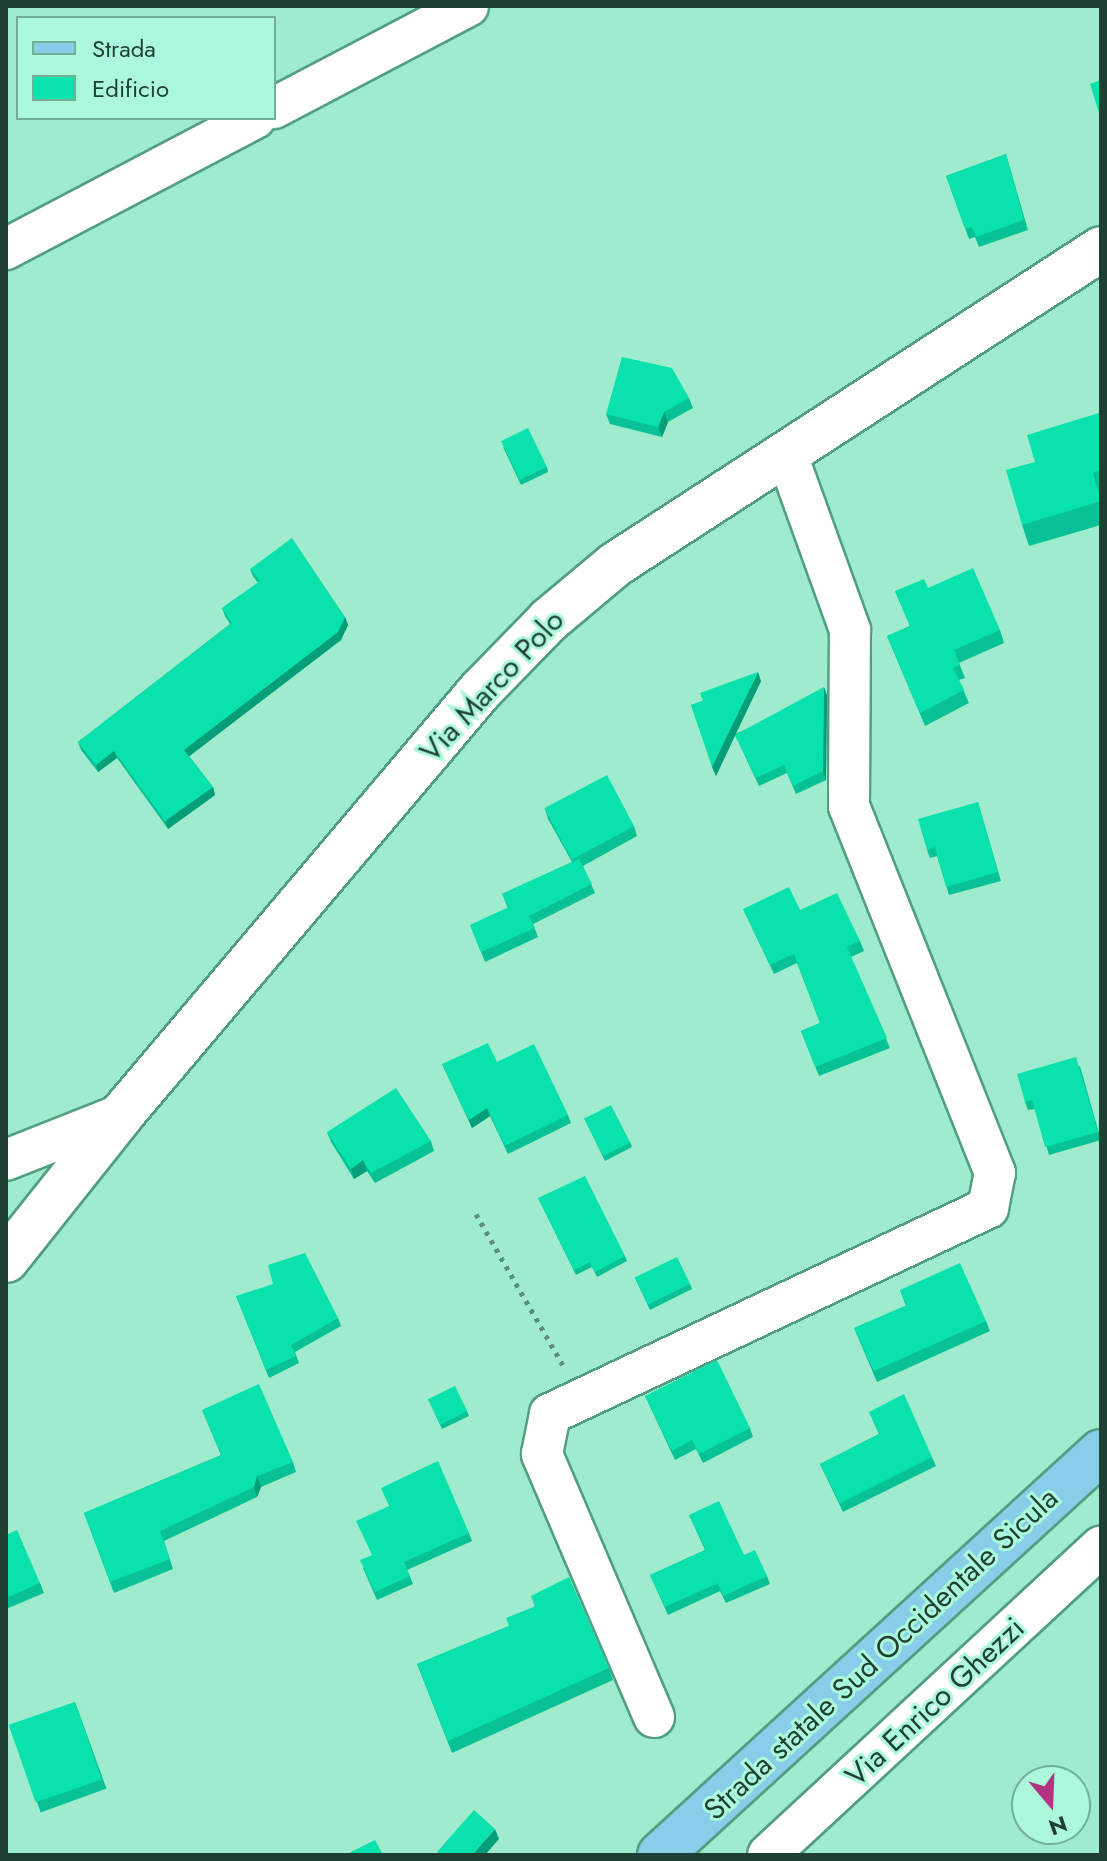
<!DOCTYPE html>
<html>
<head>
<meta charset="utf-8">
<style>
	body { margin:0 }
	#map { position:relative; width:1107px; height:1861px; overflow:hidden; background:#9eeccd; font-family:Jost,sans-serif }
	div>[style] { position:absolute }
	.path>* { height:5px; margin-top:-2.5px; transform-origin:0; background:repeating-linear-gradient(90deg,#5a907b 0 4px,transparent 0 10px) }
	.roads { filter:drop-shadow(2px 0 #529e83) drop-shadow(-2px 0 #529e83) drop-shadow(0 2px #529e83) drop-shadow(0 -2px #529e83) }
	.street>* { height:40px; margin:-20px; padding:0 20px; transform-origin:20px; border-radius:20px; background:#fff }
	.secondary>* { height:44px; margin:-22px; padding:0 22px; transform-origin:22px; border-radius:22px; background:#fff }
	.primary>* { height:44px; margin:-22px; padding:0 22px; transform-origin:22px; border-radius:22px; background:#89cee9 }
	.wall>* { inset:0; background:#08c295; transform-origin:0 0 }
	.shaded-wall>* { inset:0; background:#069e79 }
	.building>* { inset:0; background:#09e2ad; transform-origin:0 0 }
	span { translate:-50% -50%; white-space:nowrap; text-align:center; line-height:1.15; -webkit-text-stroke:6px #abf9da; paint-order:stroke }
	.street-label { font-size:30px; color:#1f3f33 }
	.frame { position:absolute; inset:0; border:8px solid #1f3f33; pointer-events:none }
	.legend { position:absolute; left:16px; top:16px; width:260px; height:104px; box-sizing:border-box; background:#abf9da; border:2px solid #73af97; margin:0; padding:10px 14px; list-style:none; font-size:24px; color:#1f3f33 }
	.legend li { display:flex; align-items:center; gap:16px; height:40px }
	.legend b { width:40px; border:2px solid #73af97 }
	.north { position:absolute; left:1011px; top:1765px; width:80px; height:80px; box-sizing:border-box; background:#abf9da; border:2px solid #73af97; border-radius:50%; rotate:161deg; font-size:22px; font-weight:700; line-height:32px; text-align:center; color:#1f3f33 }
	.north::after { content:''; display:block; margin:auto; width:28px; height:36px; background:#b33480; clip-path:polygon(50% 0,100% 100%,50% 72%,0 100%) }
</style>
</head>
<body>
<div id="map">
	<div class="path">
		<i style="left:476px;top:1214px;width:174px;rotate:60.1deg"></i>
	</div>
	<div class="roads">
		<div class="street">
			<i style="left:274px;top:108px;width:219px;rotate:-27.7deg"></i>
			<i style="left:6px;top:249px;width:281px;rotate:-27.7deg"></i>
			<i style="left:6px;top:1160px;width:125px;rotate:-21.6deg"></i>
			<i style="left:654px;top:1717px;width:286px;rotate:-113.1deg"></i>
			<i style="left:542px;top:1454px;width:41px;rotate:-78.7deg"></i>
			<i style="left:550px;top:1414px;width:484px;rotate:-25.2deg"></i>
			<i style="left:988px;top:1208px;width:36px;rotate:-79deg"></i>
			<i style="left:995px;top:1173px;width:395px;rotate:-111.7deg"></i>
			<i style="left:849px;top:806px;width:176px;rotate:-89.7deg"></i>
			<i style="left:850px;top:630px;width:189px;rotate:-109.8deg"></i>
			<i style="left:768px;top:1855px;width:454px;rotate:-42.8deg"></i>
		</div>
		<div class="secondary">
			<i style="left:6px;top:1260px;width:186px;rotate:-51.5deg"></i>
			<i style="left:122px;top:1114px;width:554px;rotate:-49.76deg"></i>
			<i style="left:480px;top:691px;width:99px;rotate:-45.8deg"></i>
			<i style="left:549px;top:620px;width:87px;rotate:-39.9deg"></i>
			<i style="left:616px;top:564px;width:578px;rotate:-33deg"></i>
		</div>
		<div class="primary">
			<i style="left:660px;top:1855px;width:597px;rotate:-42.42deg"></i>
		</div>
	</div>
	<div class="wall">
		<i style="clip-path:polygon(1006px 154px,1028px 230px,979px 247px,975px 237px,969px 239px,946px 176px)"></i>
		<i style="clip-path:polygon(689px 398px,693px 408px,668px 422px,662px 437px,610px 424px,606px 414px)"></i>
		<i style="clip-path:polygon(1101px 418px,1101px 525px,1029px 546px,1022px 525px,1035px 462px)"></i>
		<i style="clip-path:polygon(503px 447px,547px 467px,548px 472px,521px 485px)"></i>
		<i style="clip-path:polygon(250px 569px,345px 617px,348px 625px,341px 640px,189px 756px,213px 787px,215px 795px,168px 829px,117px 758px,98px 772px,81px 750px,78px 742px,230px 624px,225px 616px,222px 608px,258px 583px,253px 576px)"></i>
		<i style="clip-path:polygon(928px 588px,1000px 630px,1004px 643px,959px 663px,965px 678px,959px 680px,969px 703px,925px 726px,887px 636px,910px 626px,895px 591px)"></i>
		<i style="clip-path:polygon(761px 681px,735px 734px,827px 695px,826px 780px,796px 794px,787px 773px,759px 786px,735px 735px,716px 776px,691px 705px)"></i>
		<i style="clip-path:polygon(978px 802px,1001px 881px,949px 895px,937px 856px,930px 858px,927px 850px)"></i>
		<i style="clip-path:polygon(545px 809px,634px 826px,637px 836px,583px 866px,595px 893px,533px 924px,538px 937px,485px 962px,470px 925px,508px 908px,502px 894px,572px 862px,548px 819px)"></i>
		<i style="clip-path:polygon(743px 909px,800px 910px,860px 941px,864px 951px,851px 957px,890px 1048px,819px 1076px,801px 1031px,820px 1023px,797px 963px,774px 974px)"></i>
		<i style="clip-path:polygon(497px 1062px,568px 1115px,571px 1123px,508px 1154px,490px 1116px,472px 1128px,442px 1064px)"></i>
		<i style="clip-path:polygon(1080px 1066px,1101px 1140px,1049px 1155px,1035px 1109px,1028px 1110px,1025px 1102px)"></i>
		<i style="clip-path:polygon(584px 1118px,630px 1142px,632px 1147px,605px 1161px)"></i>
		<i style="clip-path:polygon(327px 1132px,431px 1141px,434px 1151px,375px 1183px,367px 1171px,354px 1179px,331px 1142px)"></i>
		<i style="clip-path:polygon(538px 1198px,625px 1256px,627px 1261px,597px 1277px,592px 1267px,576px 1275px)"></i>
		<i style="clip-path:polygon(635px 1278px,690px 1284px,692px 1289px,650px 1310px)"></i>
		<i style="clip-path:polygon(900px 1290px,986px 1321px,990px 1331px,877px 1382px,854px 1328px,906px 1306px)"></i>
		<i style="clip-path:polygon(236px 1296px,338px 1318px,341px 1326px,295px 1352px,299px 1363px,269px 1378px)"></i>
		<i style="clip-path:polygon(645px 1396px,750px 1428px,753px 1437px,703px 1463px,696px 1449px,675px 1460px)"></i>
		<i style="clip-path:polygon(428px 1399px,467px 1411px,469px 1416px,442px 1429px)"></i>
		<i style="clip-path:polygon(202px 1410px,293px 1462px,296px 1472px,261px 1487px,257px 1497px,164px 1541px,173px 1569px,114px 1593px,84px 1513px,221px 1455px)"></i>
		<i style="clip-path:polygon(869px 1412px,932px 1457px,936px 1466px,843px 1512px,820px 1464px,879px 1434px)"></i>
		<i style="clip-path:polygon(689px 1515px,744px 1555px,767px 1576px,770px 1584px,726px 1603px,720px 1591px,668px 1615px,650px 1575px,705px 1550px)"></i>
		<i style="clip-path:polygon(469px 1533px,472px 1541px,407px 1570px,413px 1584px,377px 1600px,363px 1568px)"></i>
		<i style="clip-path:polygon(6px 1535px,40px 1583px,44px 1593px,6px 1609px)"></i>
		<i style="clip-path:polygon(531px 1596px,609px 1668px,613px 1680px,452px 1753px,417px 1664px,509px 1626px,535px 1606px)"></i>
		<i style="left:75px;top:1702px;width:92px;height:70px;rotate:70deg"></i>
	</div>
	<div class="shaded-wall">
		<i style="clip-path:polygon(664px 412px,668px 422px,662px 437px,658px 427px)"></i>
		<i style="clip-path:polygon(345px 617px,348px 625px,341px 640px,187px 758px,184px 750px)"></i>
		<i style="clip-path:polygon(758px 672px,761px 681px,716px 776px,712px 767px)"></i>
		<i style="clip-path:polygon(824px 687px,827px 695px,826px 780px,823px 771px)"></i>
		<i style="clip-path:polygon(114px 751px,117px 758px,98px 772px,96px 765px)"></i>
		<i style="clip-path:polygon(213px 787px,215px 795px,168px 829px,165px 821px)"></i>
		<i style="clip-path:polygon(487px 1108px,490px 1116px,472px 1128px,469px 1120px)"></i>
		<i style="clip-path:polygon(363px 1160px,367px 1171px,354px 1179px,351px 1169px)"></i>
		<i style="clip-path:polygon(257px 1476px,261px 1487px,257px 1497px,254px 1487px)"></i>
		<i style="clip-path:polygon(495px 1829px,499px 1839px,485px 1855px,472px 1855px)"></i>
	</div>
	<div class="building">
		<i style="clip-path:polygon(1101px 80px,1101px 113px,1099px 113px,1090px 84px)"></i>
		<i style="clip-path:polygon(1006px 154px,1024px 220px,976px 237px,972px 227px,965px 229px,946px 176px)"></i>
		<i style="clip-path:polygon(622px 357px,672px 368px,689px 398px,664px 412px,658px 427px,606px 414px)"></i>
		<i style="clip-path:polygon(1099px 413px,1101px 420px,1101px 470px,1093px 473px,1101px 501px,1022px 525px,1006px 470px,1035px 462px,1027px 435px)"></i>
		<i style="left:528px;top:428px;width:43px;height:30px;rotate:64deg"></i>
		<i style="clip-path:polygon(292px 538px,345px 617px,338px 632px,184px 750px,213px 787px,165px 821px,114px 751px,96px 765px,78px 742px,232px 623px,222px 608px,260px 581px,250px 569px)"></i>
		<i style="clip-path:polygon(973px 568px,1000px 630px,954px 650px,960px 665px,953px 668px,964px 690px,920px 713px,887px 636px,910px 626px,895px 591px,924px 579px,928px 588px)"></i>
		<i style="clip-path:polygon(758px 672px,712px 767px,691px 705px,703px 701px,700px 693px)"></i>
		<i style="clip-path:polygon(824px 687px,823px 771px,793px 786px,784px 765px,756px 778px,735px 735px)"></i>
		<i style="left:607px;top:775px;width:58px;height:71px;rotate:62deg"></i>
		<i style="clip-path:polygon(978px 802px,998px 872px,946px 887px,935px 847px,927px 850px,918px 819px)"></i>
		<i style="clip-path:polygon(579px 859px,592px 884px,529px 916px,535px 928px,481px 952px,470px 925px,509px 907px,502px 894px)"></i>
		<i style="clip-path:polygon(789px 887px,800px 910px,837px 893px,860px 941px,847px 947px,887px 1038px,815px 1067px,801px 1031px,820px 1023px,794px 954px,770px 965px,743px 909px)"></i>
		<i style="clip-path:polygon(488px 1043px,497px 1062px,534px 1044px,568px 1115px,505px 1146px,487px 1108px,469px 1120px,442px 1064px)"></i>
		<i style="clip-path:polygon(1076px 1057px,1098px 1132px,1045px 1147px,1032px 1100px,1025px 1102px,1017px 1074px)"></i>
		<i style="clip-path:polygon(396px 1088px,431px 1141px,371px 1173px,363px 1160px,351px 1169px,327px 1132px)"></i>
		<i style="left:611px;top:1105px;width:42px;height:30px;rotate:63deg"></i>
		<i style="clip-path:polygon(585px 1176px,625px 1256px,595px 1272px,590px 1262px,574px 1270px,538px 1198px)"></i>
		<i style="clip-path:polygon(305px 1253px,338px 1318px,291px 1345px,296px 1356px,266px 1370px,236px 1296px,273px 1284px,268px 1265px)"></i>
		<i style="left:677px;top:1257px;width:30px;height:47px;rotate:64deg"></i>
		<i style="clip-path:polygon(960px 1263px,986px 1321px,874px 1371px,854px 1328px,907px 1305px,900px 1290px)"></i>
		<i style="clip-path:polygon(717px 1360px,750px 1428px,699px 1454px,692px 1440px,672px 1451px,645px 1396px)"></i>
		<i style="clip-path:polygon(259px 1384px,293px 1462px,257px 1476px,254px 1487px,160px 1531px,170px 1559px,110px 1582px,84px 1513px,222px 1455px,202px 1410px)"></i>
		<i style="left:455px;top:1386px;width:28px;height:30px;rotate:64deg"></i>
		<i style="clip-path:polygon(904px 1394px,932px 1457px,840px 1503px,820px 1464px,880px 1434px,869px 1412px)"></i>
		<i style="clip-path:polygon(438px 1461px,469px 1533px,404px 1562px,410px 1576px,375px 1592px,360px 1560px,372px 1555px,356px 1521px,389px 1506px,381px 1488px)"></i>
		<i style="clip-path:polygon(719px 1501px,744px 1555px,755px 1550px,767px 1576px,723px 1596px,718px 1583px,665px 1607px,650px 1575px,706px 1550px,689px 1515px)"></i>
		<i style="clip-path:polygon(17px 1530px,40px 1583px,6px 1598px,6px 1535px)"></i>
		<i style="clip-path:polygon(569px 1577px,609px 1668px,448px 1741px,417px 1664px,509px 1626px,506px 1618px,536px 1606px,531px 1596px)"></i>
		<i style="left:75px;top:1702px;width:82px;height:70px;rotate:71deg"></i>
		<i style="clip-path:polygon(474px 1810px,495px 1829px,472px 1855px,440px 1855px,437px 1852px)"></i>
		<i style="clip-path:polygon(375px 1840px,383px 1855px,345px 1855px)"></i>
	</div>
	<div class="street-label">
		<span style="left:492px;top:686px;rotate:-47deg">Via Marco Polo</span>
		<span style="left:881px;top:1654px;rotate:-43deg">Strada statale Sud Occidentale Sicula</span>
		<span style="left:935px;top:1702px;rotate:-43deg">Via Enrico Ghezzi</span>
	</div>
	<div class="frame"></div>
	<ul class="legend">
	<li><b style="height:10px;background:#89cee9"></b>Strada</li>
	<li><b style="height:22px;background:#09e2ad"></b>Edificio</li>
	</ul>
	<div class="north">N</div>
</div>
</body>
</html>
